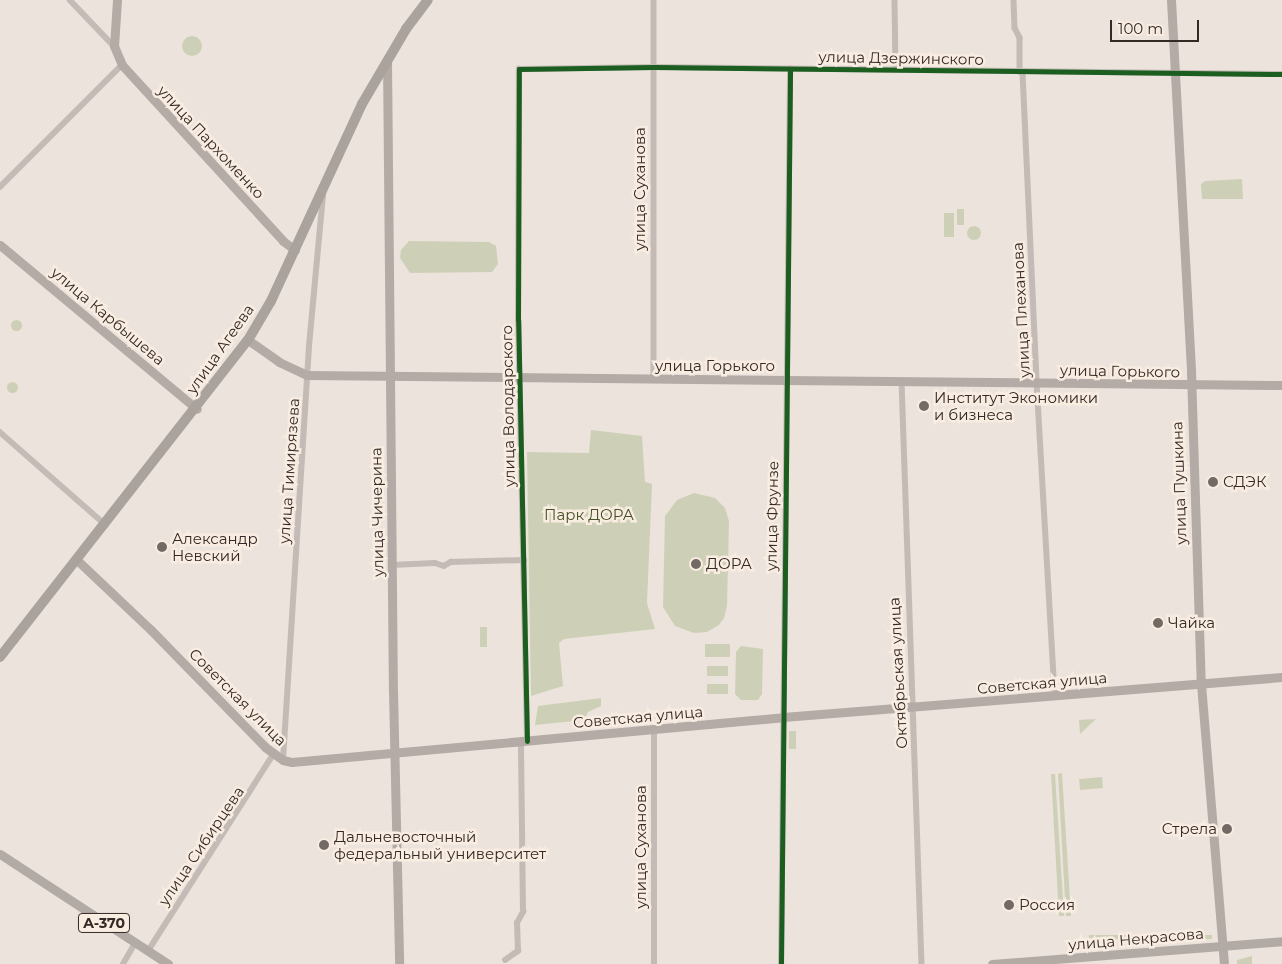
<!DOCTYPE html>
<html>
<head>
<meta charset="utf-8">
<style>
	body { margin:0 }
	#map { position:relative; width:1282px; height:964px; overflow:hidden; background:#ebe3dc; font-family:Montserrat,sans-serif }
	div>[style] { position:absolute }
	.green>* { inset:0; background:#cdd0b6; transform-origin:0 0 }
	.round { border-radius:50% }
	.street>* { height:5.5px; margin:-2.75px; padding:0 2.75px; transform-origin:2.75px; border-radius:2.75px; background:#c4bbb6 }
	.secondary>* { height:9px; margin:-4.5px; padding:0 4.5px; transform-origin:4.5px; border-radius:4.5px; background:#b4aba6 }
	.primary>* { height:9px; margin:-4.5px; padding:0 4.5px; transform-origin:4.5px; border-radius:4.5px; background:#b2aaa5 }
	.highway>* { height:10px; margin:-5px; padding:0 5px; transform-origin:5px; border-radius:5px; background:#aaa29d }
	.cycleway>* { height:5px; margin:-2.5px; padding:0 2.5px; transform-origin:2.5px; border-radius:2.5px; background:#1b5e20 }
	.dots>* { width:14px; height:14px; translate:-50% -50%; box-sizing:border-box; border:2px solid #f9ede2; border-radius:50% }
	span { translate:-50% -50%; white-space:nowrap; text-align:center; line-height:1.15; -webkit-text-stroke:5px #f9ede2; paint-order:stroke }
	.shield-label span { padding:1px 4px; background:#f9ede2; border:1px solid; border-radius:4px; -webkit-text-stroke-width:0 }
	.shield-label { font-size:14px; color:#342925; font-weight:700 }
	.street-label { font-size:15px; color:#342925 }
	.poi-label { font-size:15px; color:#342925 }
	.left { translate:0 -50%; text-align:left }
	.right { translate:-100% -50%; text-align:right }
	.park-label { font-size:15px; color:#465228 }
	.scale { position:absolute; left:1110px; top:20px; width:89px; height:22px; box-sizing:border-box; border:2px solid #342925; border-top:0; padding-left:6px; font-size:15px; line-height:18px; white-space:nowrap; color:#342925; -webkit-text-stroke:4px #f9ede2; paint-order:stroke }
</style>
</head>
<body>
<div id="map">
	<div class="green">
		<i class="round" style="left:182px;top:36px;width:20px;height:20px"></i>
		<i style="clip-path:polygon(1242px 179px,1243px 199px,1202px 199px,1201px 184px,1205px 181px)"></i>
		<i style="left:964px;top:209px;width:16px;height:7px;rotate:90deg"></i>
		<i style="left:944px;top:213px;width:10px;height:24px"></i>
		<i class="round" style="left:967px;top:226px;width:14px;height:14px"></i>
		<i style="clip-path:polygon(409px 241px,489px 242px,496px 246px,498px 264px,492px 272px,410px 273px,400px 258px,401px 250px)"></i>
		<i class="round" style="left:10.5px;top:319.5px;width:11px;height:11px"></i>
		<i class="round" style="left:6.5px;top:381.5px;width:11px;height:11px"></i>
		<i style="clip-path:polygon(591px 430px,642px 436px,645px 482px,652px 484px,647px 603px,655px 629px,564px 639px,559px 643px,563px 686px,531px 696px,527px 452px,589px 453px)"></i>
		<i style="clip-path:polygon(694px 493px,715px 498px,725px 508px,729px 521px,727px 606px,724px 618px,719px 625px,707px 632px,694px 633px,675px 626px,663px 607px,665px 516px,677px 500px)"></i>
		<i style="left:480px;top:627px;width:7px;height:20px"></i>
		<i style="left:705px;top:644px;width:25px;height:13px"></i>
		<i style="clip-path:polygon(741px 646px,763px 649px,762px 694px,758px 700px,741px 700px,735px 694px,736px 652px)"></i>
		<i style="left:707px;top:666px;width:21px;height:10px"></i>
		<i style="left:728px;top:684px;width:10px;height:21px;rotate:90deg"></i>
		<i style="clip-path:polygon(601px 698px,601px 706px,588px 712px,584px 720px,535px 725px,538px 706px)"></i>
		<i style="clip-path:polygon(1096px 719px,1080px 734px,1079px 720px)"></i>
		<i style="left:789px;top:731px;width:7px;height:18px"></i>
		<i style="clip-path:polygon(1062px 773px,1071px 916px,1066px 916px,1058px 774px)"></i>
		<i style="clip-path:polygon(1051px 774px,1055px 774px,1064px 916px,1059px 916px)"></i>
		<i style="left:1102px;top:777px;width:11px;height:23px;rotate:85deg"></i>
		<i style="left:1212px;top:935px;width:4px;height:123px;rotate:90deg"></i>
		<i style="clip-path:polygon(1252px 956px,1252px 964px,1237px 964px,1237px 960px)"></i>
	</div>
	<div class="street">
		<i style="left:70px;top:0;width:64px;rotate:46.3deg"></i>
		<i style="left:654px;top:0;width:378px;rotate:90deg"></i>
		<i style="left:895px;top:0;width:69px;rotate:89.2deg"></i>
		<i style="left:1014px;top:0;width:28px;rotate:88deg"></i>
		<i style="left:1015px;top:28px;width:11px;rotate:63deg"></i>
		<i style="left:1020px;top:38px;width:34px;rotate:90deg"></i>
		<i style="left:1023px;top:72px;width:310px;rotate:87.4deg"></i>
		<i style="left:1037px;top:382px;width:315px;rotate:86.7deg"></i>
		<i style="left:0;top:187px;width:173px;rotate:-45deg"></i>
		<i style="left:902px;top:381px;width:583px;rotate:88.04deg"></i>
		<i style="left:0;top:432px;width:141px;rotate:41.3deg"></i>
		<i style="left:391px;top:565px;width:44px;rotate:-2.6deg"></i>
		<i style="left:435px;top:563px;width:9px;rotate:18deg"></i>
		<i style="left:444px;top:566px;width:8px;rotate:-30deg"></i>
		<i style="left:451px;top:562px;width:73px;rotate:-1.6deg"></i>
		<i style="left:527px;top:741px;width:421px;rotate:-91.2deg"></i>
		<i style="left:518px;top:320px;width:251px;rotate:-89.8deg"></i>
		<i style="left:519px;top:69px;width:135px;rotate:-0.8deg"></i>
		<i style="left:654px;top:67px;width:628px;rotate:0.64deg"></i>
		<i style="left:283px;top:760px;width:415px;rotate:-86.4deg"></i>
		<i style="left:309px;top:346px;width:152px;rotate:-84.7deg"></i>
		<i style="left:148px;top:951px;width:232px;rotate:-57.5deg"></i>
		<i style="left:505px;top:960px;width:16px;rotate:-35deg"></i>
		<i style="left:518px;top:951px;width:28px;rotate:-92deg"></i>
		<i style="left:517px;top:923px;width:13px;rotate:-61deg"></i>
		<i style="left:523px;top:912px;width:171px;rotate:-90.7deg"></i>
		<i style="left:123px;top:964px;width:24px;rotate:-60deg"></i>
		<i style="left:654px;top:964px;width:234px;rotate:-90deg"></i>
		<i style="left:781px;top:964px;width:895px;rotate:-89.42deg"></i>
	</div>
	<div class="secondary">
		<i style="left:117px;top:0;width:46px;rotate:93.7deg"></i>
		<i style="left:114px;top:46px;width:21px;rotate:67deg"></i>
		<i style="left:122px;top:65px;width:239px;rotate:47.5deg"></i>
		<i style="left:283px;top:241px;width:15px;rotate:37deg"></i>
		<i style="left:1171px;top:0;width:373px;rotate:86.9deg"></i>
		<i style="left:1191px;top:372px;width:312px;rotate:88.2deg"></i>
		<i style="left:1201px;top:684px;width:281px;rotate:85.3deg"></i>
		<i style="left:387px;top:60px;width:631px;rotate:89.46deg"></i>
		<i style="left:393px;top:691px;width:273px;rotate:88.7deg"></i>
		<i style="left:0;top:245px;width:256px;rotate:39.8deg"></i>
		<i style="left:248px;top:340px;width:38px;rotate:35deg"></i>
		<i style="left:279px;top:362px;width:31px;rotate:25deg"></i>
		<i style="left:307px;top:375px;width:975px;rotate:0.59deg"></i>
		<i style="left:78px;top:561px;width:100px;rotate:43.4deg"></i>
		<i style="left:151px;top:630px;width:163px;rotate:45.7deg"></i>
		<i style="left:265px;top:747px;width:22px;rotate:36deg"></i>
		<i style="left:283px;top:760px;width:9px;rotate:13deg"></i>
		<i style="left:292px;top:762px;width:493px;rotate:-5.2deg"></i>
		<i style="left:783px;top:717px;width:501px;rotate:-4.58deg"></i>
	</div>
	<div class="primary">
		<i style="left:0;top:854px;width:201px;rotate:33.2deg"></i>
		<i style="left:992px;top:964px;width:291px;rotate:-4.5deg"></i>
	</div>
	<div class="highway">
		<i style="left:0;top:657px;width:402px;rotate:-52deg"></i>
		<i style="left:248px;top:340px;width:45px;rotate:-59.5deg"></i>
		<i style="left:271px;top:301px;width:217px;rotate:-65.2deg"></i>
		<i style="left:362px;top:104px;width:87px;rotate:-59.6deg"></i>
		<i style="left:406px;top:29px;width:36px;rotate:-53deg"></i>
	</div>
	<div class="cycleway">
		<i style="left:527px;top:741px;width:421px;rotate:-91.2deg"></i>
		<i style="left:518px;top:320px;width:251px;rotate:-89.8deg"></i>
		<i style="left:519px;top:69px;width:135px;rotate:-0.8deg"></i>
		<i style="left:654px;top:67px;width:628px;rotate:0.64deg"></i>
		<i style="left:781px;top:964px;width:895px;rotate:-89.42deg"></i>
	</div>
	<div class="dots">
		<i style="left:924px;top:406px;background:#746a65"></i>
		<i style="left:1213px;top:482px;background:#746a65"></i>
		<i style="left:162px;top:547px;background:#746a65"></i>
		<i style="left:696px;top:564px;background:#746a65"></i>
		<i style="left:1158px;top:623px;background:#746a65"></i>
		<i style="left:1227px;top:829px;background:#746a65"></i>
		<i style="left:324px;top:845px;background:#746a65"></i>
		<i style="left:1009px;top:905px;background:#746a65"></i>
	</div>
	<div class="shield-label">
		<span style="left:104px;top:923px">А-370</span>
	</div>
	<div class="street-label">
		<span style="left:901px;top:58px;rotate:1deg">улица Дзержинского</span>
		<span style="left:211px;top:142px;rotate:47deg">улица Пархоменко</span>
		<span style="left:640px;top:189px;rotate:-90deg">улица Суханова</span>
		<span style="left:1021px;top:310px;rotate:-93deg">улица Плеханова</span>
		<span style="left:108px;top:316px;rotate:40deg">улица Карбышева</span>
		<span style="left:220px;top:349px;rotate:-55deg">улица Агеева</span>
		<span style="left:715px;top:366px">улица Горького</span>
		<span style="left:1120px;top:371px;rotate:1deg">улица Горького</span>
		<span style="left:508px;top:406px;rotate:-91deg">улица Володарского</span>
		<span style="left:289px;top:471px;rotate:-86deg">улица Тимирязева</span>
		<span style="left:1179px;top:483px;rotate:-92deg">улица Пушкина</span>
		<span style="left:377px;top:512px;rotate:-91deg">улица Чичерина</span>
		<span style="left:772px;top:516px;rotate:-89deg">улица Фрунзе</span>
		<span style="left:898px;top:673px;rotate:-93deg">Октябрьская улица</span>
		<span style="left:1042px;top:683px;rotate:-5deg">Советская улица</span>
		<span style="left:238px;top:697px;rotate:45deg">Советская улица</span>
		<span style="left:638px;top:717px;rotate:-5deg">Советская улица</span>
		<span style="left:201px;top:846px;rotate:-56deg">улица Сибирцева</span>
		<span style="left:641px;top:847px;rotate:-90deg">улица Суханова</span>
		<span style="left:1136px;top:939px;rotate:-5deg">улица Некрасова</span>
	</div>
	<div class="poi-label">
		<span class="left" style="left:934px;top:406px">Институт Экономики<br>и бизнеса</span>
		<span class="left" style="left:1223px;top:482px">СДЭК</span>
		<span class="left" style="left:172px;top:547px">Александр<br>Невский</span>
		<span class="left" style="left:706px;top:564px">ДОРА</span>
		<span class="left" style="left:1168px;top:623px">Чайка</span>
		<span class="right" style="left:1217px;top:829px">Стрела</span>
		<span class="left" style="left:334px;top:845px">Дальневосточный<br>федеральный университет</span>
		<span class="left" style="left:1019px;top:905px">Россия</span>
	</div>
	<div class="park-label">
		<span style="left:589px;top:515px">Парк ДОРА</span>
	</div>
	<div class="scale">100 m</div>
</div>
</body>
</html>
